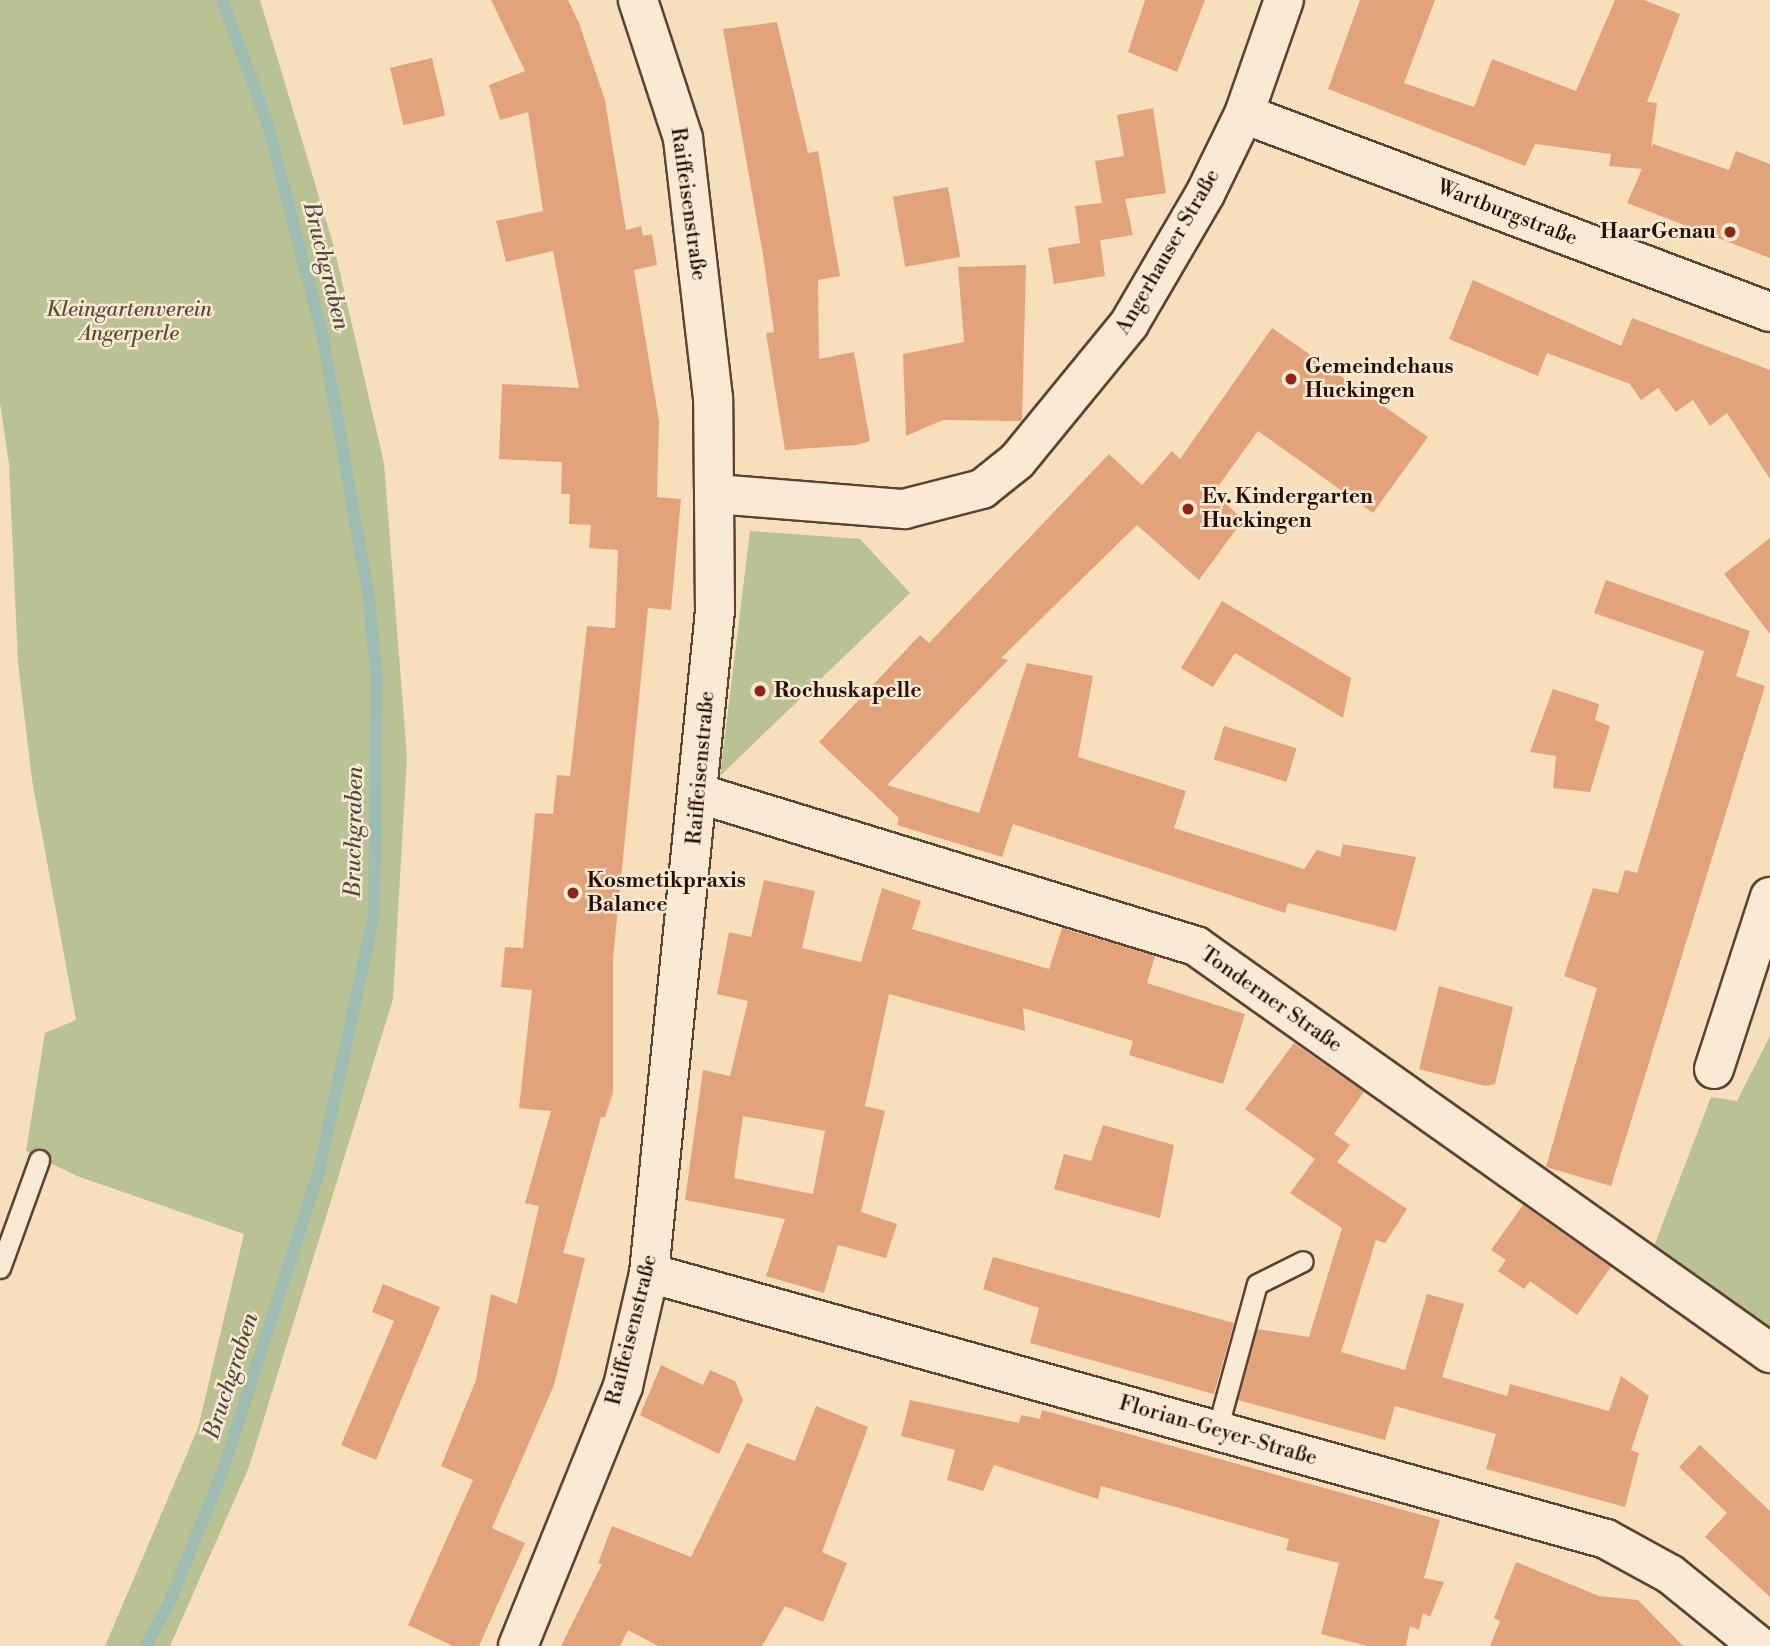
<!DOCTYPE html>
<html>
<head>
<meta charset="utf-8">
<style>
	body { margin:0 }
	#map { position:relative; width:1770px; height:1646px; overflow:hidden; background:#f7dfbb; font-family:"Libre Bodoni",serif }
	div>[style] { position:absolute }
	.green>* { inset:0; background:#b9c293 }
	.stream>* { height:12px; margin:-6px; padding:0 6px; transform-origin:6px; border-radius:6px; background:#9dbcb2 }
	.building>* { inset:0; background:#e3a37a; transform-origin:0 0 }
	.roads { filter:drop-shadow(2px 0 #5d4231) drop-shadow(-2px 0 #5d4231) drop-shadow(0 2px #5d4231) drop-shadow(0 -2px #5d4231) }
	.service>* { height:19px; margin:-9.5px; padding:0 9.5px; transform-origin:9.5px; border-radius:9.5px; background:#faead3 }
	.minor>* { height:38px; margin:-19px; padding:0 19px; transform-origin:19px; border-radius:19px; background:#faead3 }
	.dots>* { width:19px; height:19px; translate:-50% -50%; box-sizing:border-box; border:4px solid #faead3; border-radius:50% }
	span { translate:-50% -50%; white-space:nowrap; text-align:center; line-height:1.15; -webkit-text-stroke:5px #faead3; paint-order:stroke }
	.street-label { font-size:21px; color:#2a0d03 }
	.poi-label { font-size:21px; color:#2a0d03; font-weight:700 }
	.right { translate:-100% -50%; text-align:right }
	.left { translate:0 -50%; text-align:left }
	.park-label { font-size:21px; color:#5c4c35; font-style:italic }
	.water-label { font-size:23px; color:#524a40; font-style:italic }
</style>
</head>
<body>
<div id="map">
	<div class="green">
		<i style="clip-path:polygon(0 0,260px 0,334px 247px,384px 463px,407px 757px,393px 999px,249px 1467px,170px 1646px,105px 1646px,198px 1428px,244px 1234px,77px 1176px,26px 1151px,45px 1033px,76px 1020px,32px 780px,18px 662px,9px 464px,0 403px)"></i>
		<i style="clip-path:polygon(750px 531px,860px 539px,910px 593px,720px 776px)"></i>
		<i style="clip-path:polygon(1770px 1036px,1770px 1336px,1708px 1293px,1654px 1246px,1711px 1097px,1737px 1101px)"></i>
	</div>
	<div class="stream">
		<i style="left:146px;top:1646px;width:51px;rotate:-61.9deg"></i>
		<i style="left:170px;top:1601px;width:138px;rotate:-67.9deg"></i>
		<i style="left:222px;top:1473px;width:317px;rotate:-72.2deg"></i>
		<i style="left:319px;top:1171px;width:262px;rotate:-77.9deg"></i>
		<i style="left:374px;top:915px;width:234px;rotate:-89.3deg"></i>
		<i style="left:377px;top:681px;width:82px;rotate:-95.6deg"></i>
		<i style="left:369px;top:599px;width:265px;rotate:-100deg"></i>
		<i style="left:323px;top:338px;width:223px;rotate:-104.5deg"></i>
		<i style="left:267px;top:122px;width:130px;rotate:-110.2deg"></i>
	</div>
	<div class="building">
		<i style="clip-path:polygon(491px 0,568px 0,579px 23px,605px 100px,626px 230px,641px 226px,643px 236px,652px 234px,657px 265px,634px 270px,659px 421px,657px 497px,681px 499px,671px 610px,648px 608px,613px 958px,613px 1093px,605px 1117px,601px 1117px,563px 1253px,585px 1258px,554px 1385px,492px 1528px,525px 1543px,479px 1646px,453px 1646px,408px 1625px,473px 1480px,441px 1466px,476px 1380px,491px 1294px,517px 1304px,539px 1206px,525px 1203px,551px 1111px,519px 1108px,532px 990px,501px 987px,505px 947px,523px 948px,535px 813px,553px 814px,557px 775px,570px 776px,587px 626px,615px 628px,618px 550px,589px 548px,591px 525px,569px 524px,570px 494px,561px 494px,562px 462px,499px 459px,502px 384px,579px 388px,553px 251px,506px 262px,496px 221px,543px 211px,528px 112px,500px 120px,489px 85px,525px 71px)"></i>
		<i style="clip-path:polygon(1145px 0,1205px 0,1177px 72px,1128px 52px)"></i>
		<i style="clip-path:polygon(1360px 0,1435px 0,1404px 83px,1474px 107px,1492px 59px,1576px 91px,1615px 0,1644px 0,1680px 14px,1647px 102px,1657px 103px,1651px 149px,1653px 144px,1729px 170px,1736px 151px,1770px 164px,1770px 258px,1627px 203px,1642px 169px,1609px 166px,1611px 154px,1535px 144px,1525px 166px,1328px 89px)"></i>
		<i style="clip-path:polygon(777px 22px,808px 153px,818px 151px,840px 276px,818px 280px,819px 359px,854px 352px,870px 441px,856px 445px,785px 450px,766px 333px,774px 332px,763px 255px,723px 29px)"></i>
		<i style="left:432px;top:58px;width:59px;height:43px;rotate:77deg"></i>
		<i style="clip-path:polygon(1153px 108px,1166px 193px,1125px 199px,1133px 235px,1095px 241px,1100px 240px,1105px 276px,1054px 284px,1048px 248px,1080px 243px,1075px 206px,1102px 203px,1095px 161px,1124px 156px,1117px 115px)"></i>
		<i style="left:948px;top:187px;width:71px;height:56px;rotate:80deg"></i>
		<i style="clip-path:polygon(1026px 265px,1022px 421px,943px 420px,906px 436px,903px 354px,964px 342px,958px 267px)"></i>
		<i style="clip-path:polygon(1473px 280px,1621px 346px,1632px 318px,1770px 370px,1770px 479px,1727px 413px,1710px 426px,1693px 400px,1676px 412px,1658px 388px,1641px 400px,1630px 384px,1547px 353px,1538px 376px,1449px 339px)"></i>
		<i style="clip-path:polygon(1272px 328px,1428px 437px,1373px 513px,1258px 431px,1214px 492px,1243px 520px,1199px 580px,1137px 525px,1001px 658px,1008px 660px,887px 785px,979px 813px,1027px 663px,1093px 676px,1078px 757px,1186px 791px,1174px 828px,1304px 869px,1317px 850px,1340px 857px,1343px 844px,1416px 857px,1396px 931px,1288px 903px,1285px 913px,1013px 824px,1002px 857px,897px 825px,899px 818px,819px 742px,920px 635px,929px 643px,1109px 454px,1142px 485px,1172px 451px,1180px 459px)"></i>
		<i style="clip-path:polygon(1770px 538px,1770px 634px,1724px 574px)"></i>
		<i style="clip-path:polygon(1606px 580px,1750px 631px,1736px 676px,1765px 686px,1611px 1186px,1546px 1167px,1597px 988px,1564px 976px,1593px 888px,1618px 893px,1625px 870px,1637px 873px,1704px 651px,1594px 613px)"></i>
		<i style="clip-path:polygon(1222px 601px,1351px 678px,1343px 718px,1235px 653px,1213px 687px,1181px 668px)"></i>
		<i style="clip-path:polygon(1553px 689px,1599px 704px,1595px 720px,1610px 726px,1590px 792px,1553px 788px,1556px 756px,1530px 752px)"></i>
		<i style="left:1224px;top:726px;width:76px;height:35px;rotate:17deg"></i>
		<i style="clip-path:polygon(evenodd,764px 880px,815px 891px,802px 948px,861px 962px,882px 888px,921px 901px,912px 929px,1049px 969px,1062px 928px,1155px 956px,1147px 983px,1245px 1014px,1223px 1084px,1129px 1055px,1133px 1041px,1023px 1008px,1025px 1031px,889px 994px,865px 1106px,885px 1111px,861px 1212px,897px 1224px,886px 1258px,838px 1245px,824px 1293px,766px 1276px,785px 1219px,685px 1200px,703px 1070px,730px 1076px,748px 1001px,717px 994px,729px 932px,751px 937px,764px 880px,743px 1116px,825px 1131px,813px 1194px,734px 1178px,743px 1116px)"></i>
		<i style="clip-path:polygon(1439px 986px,1513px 1007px,1495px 1084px,1485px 1086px,1419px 1069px)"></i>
		<i style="clip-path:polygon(1294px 1043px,1364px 1092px,1334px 1134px,1350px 1145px,1337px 1162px,1407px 1209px,1385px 1243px,1376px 1240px,1341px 1352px,1405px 1370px,1427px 1294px,1464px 1304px,1442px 1377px,1507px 1396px,1510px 1384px,1609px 1411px,1621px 1376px,1649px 1396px,1631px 1450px,1639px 1453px,1625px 1507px,1486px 1469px,1496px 1434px,1395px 1406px,1385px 1440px,1238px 1400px,1257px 1329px,1309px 1337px,1342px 1228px,1290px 1193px,1315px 1159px,1245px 1109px)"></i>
		<i style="clip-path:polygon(1103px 1125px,1174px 1145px,1160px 1218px,1054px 1189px,1064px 1154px,1091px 1161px)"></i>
		<i style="clip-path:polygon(1523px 1205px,1611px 1267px,1577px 1315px,1530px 1281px,1524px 1289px,1498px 1271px,1506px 1260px,1491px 1250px)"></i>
		<i style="clip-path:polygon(993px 1257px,1234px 1323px,1214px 1394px,1030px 1343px,1039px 1308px,983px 1289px)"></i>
		<i style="clip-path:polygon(383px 1284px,440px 1307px,376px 1460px,341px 1445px,394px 1321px,372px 1312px)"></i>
		<i style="clip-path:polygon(661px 1365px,703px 1385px,710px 1370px,735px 1381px,743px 1400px,719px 1454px,640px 1415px)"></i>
		<i style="clip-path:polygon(910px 1400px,1019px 1423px,1021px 1415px,1040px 1419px,1042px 1410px,1440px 1520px,1424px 1578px,1444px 1582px,1430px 1617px,1423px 1613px,1419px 1630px,1410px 1626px,1406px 1646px,1367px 1646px,1321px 1634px,1339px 1563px,1286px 1550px,1289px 1539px,1101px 1486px,1098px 1499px,994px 1465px,983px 1491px,947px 1480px,955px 1450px,901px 1436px)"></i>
		<i style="clip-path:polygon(816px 1406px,868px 1427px,822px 1552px,847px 1563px,823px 1622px,785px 1606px,762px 1646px,658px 1646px,628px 1630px,620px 1646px,561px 1646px,602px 1564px,598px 1563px,612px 1526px,691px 1557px,747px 1443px,795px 1461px)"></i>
		<i style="clip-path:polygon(1700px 1445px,1770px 1511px,1770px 1597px,1705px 1537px,1727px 1513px,1679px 1467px)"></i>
		<i style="clip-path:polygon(1516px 1562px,1599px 1596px,1638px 1600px,1683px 1646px,1490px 1646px,1500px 1621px,1494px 1618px)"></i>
	</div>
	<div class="roads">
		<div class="service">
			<i style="left:0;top:1268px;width:115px;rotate:-70.1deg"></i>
			<i style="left:1217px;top:1430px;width:151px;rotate:-74.7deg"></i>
			<i style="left:1257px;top:1284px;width:51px;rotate:-26.6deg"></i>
		</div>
		<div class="minor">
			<i style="left:1244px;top:114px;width:562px;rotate:20.63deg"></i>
			<i style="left:716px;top:494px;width:189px;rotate:4.6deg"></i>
			<i style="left:904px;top:509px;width:81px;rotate:-14.4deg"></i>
			<i style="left:982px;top:489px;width:45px;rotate:-38.7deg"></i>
			<i style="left:1017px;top:461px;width:177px;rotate:-50.7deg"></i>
			<i style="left:1129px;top:324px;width:151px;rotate:-59.7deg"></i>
			<i style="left:1205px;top:194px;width:89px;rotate:-64deg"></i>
			<i style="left:1244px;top:114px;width:121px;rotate:-70.7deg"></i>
			<i style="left:700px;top:794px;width:519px;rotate:17.04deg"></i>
			<i style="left:1196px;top:946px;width:704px;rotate:35.34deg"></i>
			<i style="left:1714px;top:1069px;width:181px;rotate:-72deg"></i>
			<i style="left:649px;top:1273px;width:993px;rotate:15.53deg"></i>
			<i style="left:1606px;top:1539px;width:73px;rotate:28.7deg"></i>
			<i style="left:1670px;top:1574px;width:114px;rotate:39deg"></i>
			<i style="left:518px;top:1646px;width:280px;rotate:-68deg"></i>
			<i style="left:623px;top:1386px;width:116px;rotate:-77deg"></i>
			<i style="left:649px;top:1273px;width:665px;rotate:-84.31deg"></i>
			<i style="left:715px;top:611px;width:213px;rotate:-90.5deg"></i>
			<i style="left:713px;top:398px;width:262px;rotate:-96.6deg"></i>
			<i style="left:683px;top:138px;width:145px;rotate:-108.1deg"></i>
		</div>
	</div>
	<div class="dots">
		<i style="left:1730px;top:232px;background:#8f2418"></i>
		<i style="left:1291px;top:379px;background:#8f2418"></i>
		<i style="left:1188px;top:509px;background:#8f2418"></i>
		<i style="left:760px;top:691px;background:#8f2418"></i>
		<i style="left:573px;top:893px;background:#8f2418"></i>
	</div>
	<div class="street-label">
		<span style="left:688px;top:204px;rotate:82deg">Raiffeisenstraße</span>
		<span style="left:1507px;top:213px;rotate:21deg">Wartburgstraße</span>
		<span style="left:1168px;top:252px;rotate:-60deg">Angerhauser Straße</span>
		<span style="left:701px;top:768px;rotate:-85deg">Raiffeisenstraße</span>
		<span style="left:1271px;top:1000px;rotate:35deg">Tonderner Straße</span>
		<span style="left:632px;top:1330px;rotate:-76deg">Raiffeisenstraße</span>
		<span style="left:1218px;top:1431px;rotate:16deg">Florian-Geyer-Straße</span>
	</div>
	<div class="poi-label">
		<span class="right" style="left:1716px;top:232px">HaarGenau</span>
		<span class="left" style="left:1305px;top:379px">Gemeindehaus<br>Huckingen</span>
		<span class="left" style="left:1202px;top:509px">Ev. Kindergarten<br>Huckingen</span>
		<span class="left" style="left:774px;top:691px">Rochuskapelle</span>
		<span class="left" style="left:587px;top:893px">Kosmetikpraxis<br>Balance</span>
	</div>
	<div class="park-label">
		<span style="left:129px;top:322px">Kleingartenverein<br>Angerperle</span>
	</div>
	<div class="water-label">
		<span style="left:326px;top:266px;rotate:76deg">Bruchgraben</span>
		<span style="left:354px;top:832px;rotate:-89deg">Bruchgraben</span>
		<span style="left:231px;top:1376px;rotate:-72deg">Bruchgraben</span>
	</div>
</div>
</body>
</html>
